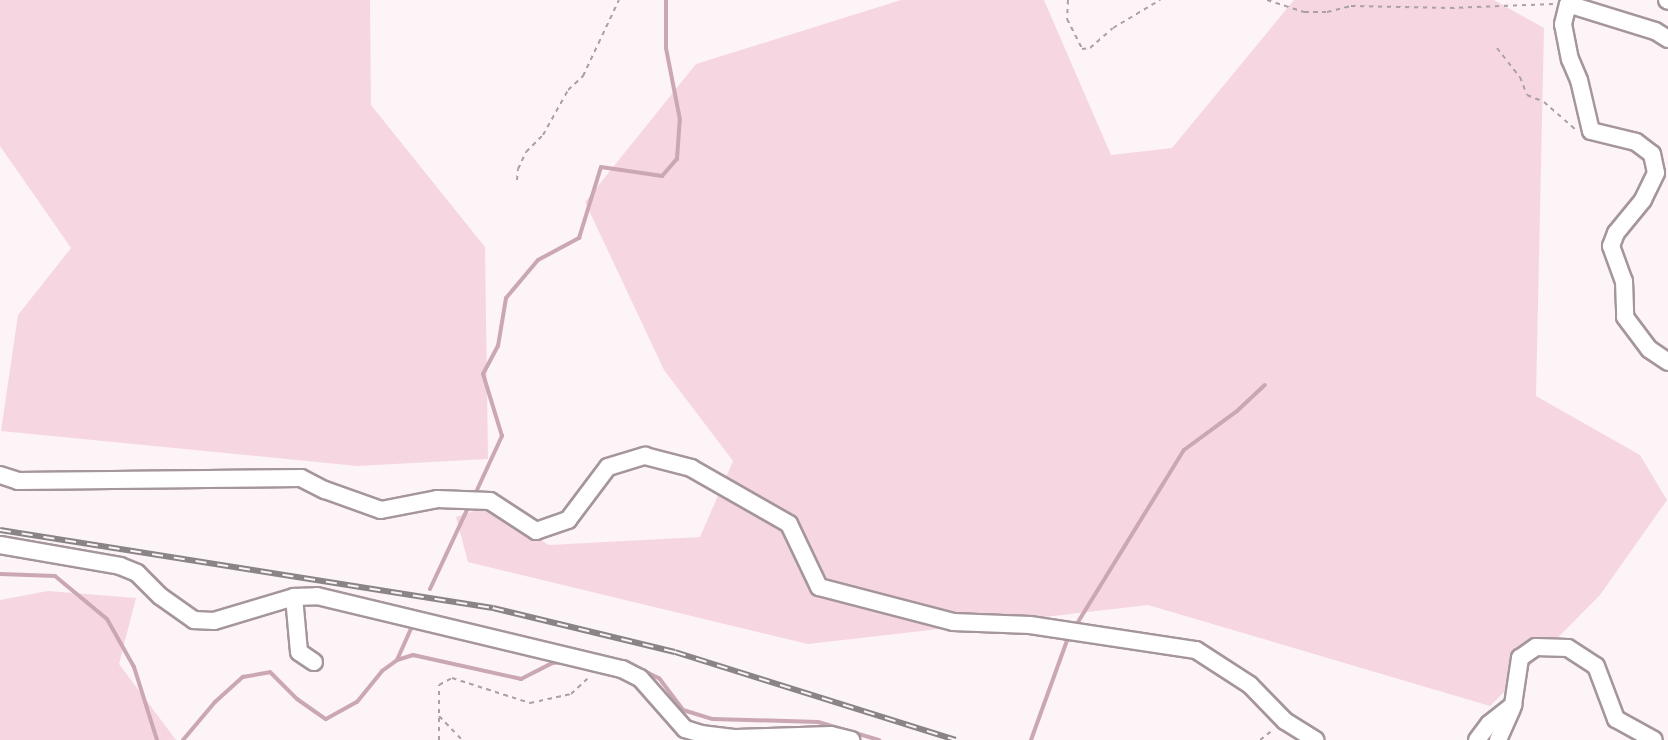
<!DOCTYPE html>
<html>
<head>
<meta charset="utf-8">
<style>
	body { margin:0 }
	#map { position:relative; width:1668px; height:740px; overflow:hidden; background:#fdf4f7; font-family:Rubik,sans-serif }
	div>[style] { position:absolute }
	.green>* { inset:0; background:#f6d7e1 }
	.stream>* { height:4px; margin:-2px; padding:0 2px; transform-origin:2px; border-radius:2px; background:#caa7b3 }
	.path>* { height:2px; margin-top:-1px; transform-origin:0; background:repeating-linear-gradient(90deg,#a9a1a4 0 4.5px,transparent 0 9px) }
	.roads { filter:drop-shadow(2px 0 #a5969b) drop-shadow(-2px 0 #a5969b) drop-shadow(0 2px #a5969b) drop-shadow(0 -2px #a5969b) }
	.minor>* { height:16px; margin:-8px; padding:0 8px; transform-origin:8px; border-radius:8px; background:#fff }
	.rail>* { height:6px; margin-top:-3px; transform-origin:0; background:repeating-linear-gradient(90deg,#fdf4f7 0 11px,#8b8486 0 22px); box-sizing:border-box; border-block:2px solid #8b8486 }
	span { translate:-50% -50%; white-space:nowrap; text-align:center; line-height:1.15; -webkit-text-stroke:4.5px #fdf4f7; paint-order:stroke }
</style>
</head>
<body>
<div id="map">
	<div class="green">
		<i style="clip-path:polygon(0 0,370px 0,371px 105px,485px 247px,488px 459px,357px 466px,1px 431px,18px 315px,71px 248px,0 146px)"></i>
		<i style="clip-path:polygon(901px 0,1044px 0,1111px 155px,1172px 148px,1294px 0,1494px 0,1544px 28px,1536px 396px,1640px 455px,1667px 500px,1600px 595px,1490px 706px,1148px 605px,808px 644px,468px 562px,456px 517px,486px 507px,549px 545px,700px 537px,733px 461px,664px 370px,585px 202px,696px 64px)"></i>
		<i style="clip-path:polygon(48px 591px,136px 598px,119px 664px,176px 740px,0 740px,0 600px)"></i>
	</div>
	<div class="stream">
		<i style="left:477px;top:490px;width:60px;rotate:-65.2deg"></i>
		<i style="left:502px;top:436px;width:65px;rotate:-107deg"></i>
		<i style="left:483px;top:374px;width:32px;rotate:-62deg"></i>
		<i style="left:498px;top:346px;width:49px;rotate:-80.5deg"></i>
		<i style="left:506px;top:298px;width:50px;rotate:-49.9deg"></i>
		<i style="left:538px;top:260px;width:47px;rotate:-28.2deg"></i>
		<i style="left:579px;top:238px;width:74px;rotate:-72.8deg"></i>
		<i style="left:601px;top:167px;width:62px;rotate:8.4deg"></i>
		<i style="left:662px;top:176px;width:23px;rotate:-49deg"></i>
		<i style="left:677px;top:159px;width:39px;rotate:-86deg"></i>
		<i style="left:680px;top:120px;width:73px;rotate:-101deg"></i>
		<i style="left:666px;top:48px;width:48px;rotate:-90deg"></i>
		<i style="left:0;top:574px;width:55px;rotate:2.1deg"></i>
		<i style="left:55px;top:576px;width:67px;rotate:39.6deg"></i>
		<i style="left:107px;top:619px;width:55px;rotate:60.6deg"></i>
		<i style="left:134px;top:667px;width:77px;rotate:72.5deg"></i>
		<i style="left:430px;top:589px;width:87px;rotate:-64.9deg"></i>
		<i style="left:1078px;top:622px;width:202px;rotate:-58.4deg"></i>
		<i style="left:1184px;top:450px;width:66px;rotate:-36.3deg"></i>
		<i style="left:1237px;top:411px;width:38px;rotate:-43deg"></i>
		<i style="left:397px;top:660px;width:34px;rotate:-66deg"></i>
		<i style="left:625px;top:661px;width:38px;rotate:27deg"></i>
		<i style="left:659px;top:678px;width:40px;rotate:53deg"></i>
		<i style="left:683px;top:710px;width:31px;rotate:17deg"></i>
		<i style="left:713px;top:719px;width:105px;rotate:1.6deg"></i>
		<i style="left:818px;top:722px;width:64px;rotate:16.4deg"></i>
		<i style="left:183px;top:740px;width:50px;rotate:-49.9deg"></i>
		<i style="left:215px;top:702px;width:38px;rotate:-42deg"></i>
		<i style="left:243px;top:677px;width:27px;rotate:-10deg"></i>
		<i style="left:270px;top:672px;width:38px;rotate:45deg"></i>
		<i style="left:297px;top:699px;width:35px;rotate:35deg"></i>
		<i style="left:326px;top:719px;width:35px;rotate:-29deg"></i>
		<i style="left:357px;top:702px;width:40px;rotate:-51deg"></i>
		<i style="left:382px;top:671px;width:19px;rotate:-36deg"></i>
		<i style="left:397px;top:660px;width:17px;rotate:-17deg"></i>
		<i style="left:413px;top:655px;width:111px;rotate:12.5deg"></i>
		<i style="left:521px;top:679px;width:36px;rotate:-27deg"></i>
		<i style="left:553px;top:663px;width:9px;rotate:-6deg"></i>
		<i style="left:1031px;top:740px;width:109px;rotate:-70.1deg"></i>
	</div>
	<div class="path">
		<i style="left:1068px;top:0;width:19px;rotate:93deg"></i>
		<i style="left:1067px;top:19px;width:34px;rotate:63deg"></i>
		<i style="left:1082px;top:49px;width:8px;rotate:-7deg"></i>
		<i style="left:1090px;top:48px;width:30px;rotate:-41deg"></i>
		<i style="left:1113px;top:28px;width:55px;rotate:-30.8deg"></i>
		<i style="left:1267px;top:0;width:39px;rotate:18deg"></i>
		<i style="left:1304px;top:12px;width:23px"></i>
		<i style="left:1327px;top:12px;width:25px;rotate:-14deg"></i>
		<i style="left:1351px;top:6px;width:99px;rotate:1.2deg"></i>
		<i style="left:1450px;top:8px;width:103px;rotate:-2.2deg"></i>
		<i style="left:1497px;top:48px;width:37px;rotate:52deg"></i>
		<i style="left:1520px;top:77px;width:19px;rotate:69deg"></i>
		<i style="left:1527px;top:95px;width:18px;rotate:22deg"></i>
		<i style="left:1544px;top:102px;width:41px;rotate:41.1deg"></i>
		<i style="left:517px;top:180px;width:11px;rotate:-85deg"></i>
		<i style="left:518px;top:169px;width:19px;rotate:-65deg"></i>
		<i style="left:526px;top:152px;width:24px;rotate:-45deg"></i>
		<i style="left:543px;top:135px;width:51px;rotate:-60.9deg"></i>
		<i style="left:568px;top:90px;width:21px;rotate:-43deg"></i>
		<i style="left:583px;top:76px;width:84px;rotate:-64.7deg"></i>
		<i style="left:439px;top:716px;width:33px;rotate:46deg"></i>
		<i style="left:439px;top:740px;width:55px;rotate:-90deg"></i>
		<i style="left:439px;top:685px;width:15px;rotate:-28deg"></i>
		<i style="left:452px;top:678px;width:82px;rotate:17.8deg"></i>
		<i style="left:530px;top:703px;width:42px;rotate:-12.4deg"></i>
		<i style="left:571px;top:694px;width:26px;rotate:-43deg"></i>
		<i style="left:1260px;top:740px;width:18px;rotate:-38deg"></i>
	</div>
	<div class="roads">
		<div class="minor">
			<i style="left:1667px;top:0;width:1px;rotate:45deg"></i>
			<i style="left:1668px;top:39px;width:15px;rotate:-148deg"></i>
			<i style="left:1655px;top:31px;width:91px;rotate:-162.8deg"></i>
			<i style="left:1568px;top:4px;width:21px;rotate:104deg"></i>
			<i style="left:1563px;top:24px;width:36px;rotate:79deg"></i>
			<i style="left:1570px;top:59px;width:23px;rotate:67deg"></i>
			<i style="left:1579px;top:80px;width:52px;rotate:76.8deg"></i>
			<i style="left:1591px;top:131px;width:46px;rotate:13.7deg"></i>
			<i style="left:1636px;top:142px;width:20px;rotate:37deg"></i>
			<i style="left:1652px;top:154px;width:19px;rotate:78deg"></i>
			<i style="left:1656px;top:173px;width:30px;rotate:116deg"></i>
			<i style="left:1643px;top:200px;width:43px;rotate:129.3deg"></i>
			<i style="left:1616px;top:233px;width:14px;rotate:111deg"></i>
			<i style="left:1611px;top:246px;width:37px;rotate:70deg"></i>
			<i style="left:1624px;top:281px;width:36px;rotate:88deg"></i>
			<i style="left:1625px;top:317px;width:40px;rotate:53deg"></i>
			<i style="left:1649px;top:349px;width:23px;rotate:34deg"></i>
			<i style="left:0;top:475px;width:19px;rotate:18deg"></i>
			<i style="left:18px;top:481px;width:283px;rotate:-0.6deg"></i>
			<i style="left:301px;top:478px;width:27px;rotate:27deg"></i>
			<i style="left:325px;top:490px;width:59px;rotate:19.7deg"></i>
			<i style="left:381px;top:510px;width:57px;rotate:-11.1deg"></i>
			<i style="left:437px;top:499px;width:53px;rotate:2.2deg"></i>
			<i style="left:490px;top:501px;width:55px;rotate:33.1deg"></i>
			<i style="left:536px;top:531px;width:34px;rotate:-19deg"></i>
			<i style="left:568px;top:520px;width:66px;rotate:-53deg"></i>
			<i style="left:608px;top:467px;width:39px;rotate:-17deg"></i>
			<i style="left:645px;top:456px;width:48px;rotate:14.6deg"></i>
			<i style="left:691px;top:468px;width:113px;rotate:29.7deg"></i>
			<i style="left:789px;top:524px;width:70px;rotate:64.5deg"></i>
			<i style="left:819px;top:587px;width:138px;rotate:14.6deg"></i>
			<i style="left:953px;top:622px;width:77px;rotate:2.2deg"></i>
			<i style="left:1030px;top:625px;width:168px;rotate:8.6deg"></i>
			<i style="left:1196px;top:650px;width:64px;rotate:32.9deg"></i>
			<i style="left:1250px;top:685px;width:50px;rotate:45.8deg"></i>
			<i style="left:1285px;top:721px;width:36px;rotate:32deg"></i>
			<i style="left:0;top:545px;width:122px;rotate:9.9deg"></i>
			<i style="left:120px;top:566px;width:18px;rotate:22deg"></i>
			<i style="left:137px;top:573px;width:33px;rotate:45deg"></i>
			<i style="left:160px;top:596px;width:42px;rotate:35.2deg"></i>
			<i style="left:194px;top:620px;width:20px;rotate:3deg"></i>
			<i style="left:214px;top:621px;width:84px;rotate:-16.7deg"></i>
			<i style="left:294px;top:597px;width:23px;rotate:-2deg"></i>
			<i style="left:317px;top:596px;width:314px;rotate:13.5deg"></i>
			<i style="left:622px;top:669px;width:20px;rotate:27deg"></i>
			<i style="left:640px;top:678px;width:68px;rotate:48.6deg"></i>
			<i style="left:685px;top:729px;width:17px;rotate:17deg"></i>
			<i style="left:701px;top:734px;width:35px;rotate:7deg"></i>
			<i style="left:736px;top:738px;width:95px;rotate:-1.8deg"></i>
			<i style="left:831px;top:735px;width:21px;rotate:14deg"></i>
			<i style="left:294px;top:597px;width:55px;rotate:84.8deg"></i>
			<i style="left:299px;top:652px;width:18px;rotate:34deg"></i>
			<i style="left:1477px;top:740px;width:20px;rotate:-53deg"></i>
			<i style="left:1489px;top:724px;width:31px;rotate:-38deg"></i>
			<i style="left:1513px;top:705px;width:48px;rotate:-81.5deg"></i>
			<i style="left:1520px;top:658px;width:19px;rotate:-35deg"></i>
			<i style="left:1536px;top:647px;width:32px;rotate:2deg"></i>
			<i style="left:1568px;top:648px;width:33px;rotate:33deg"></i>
			<i style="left:1596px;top:666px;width:57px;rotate:69.3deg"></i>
			<i style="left:1616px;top:719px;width:43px;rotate:28.9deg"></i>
			<i style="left:1498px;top:740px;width:35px;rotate:-66deg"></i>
		</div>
	</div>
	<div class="rail">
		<i style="left:0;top:530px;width:499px;rotate:9deg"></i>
		<i style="left:493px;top:608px;width:187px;rotate:13.6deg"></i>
		<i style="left:675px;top:652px;width:294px;rotate:17.4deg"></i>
	</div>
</div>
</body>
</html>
